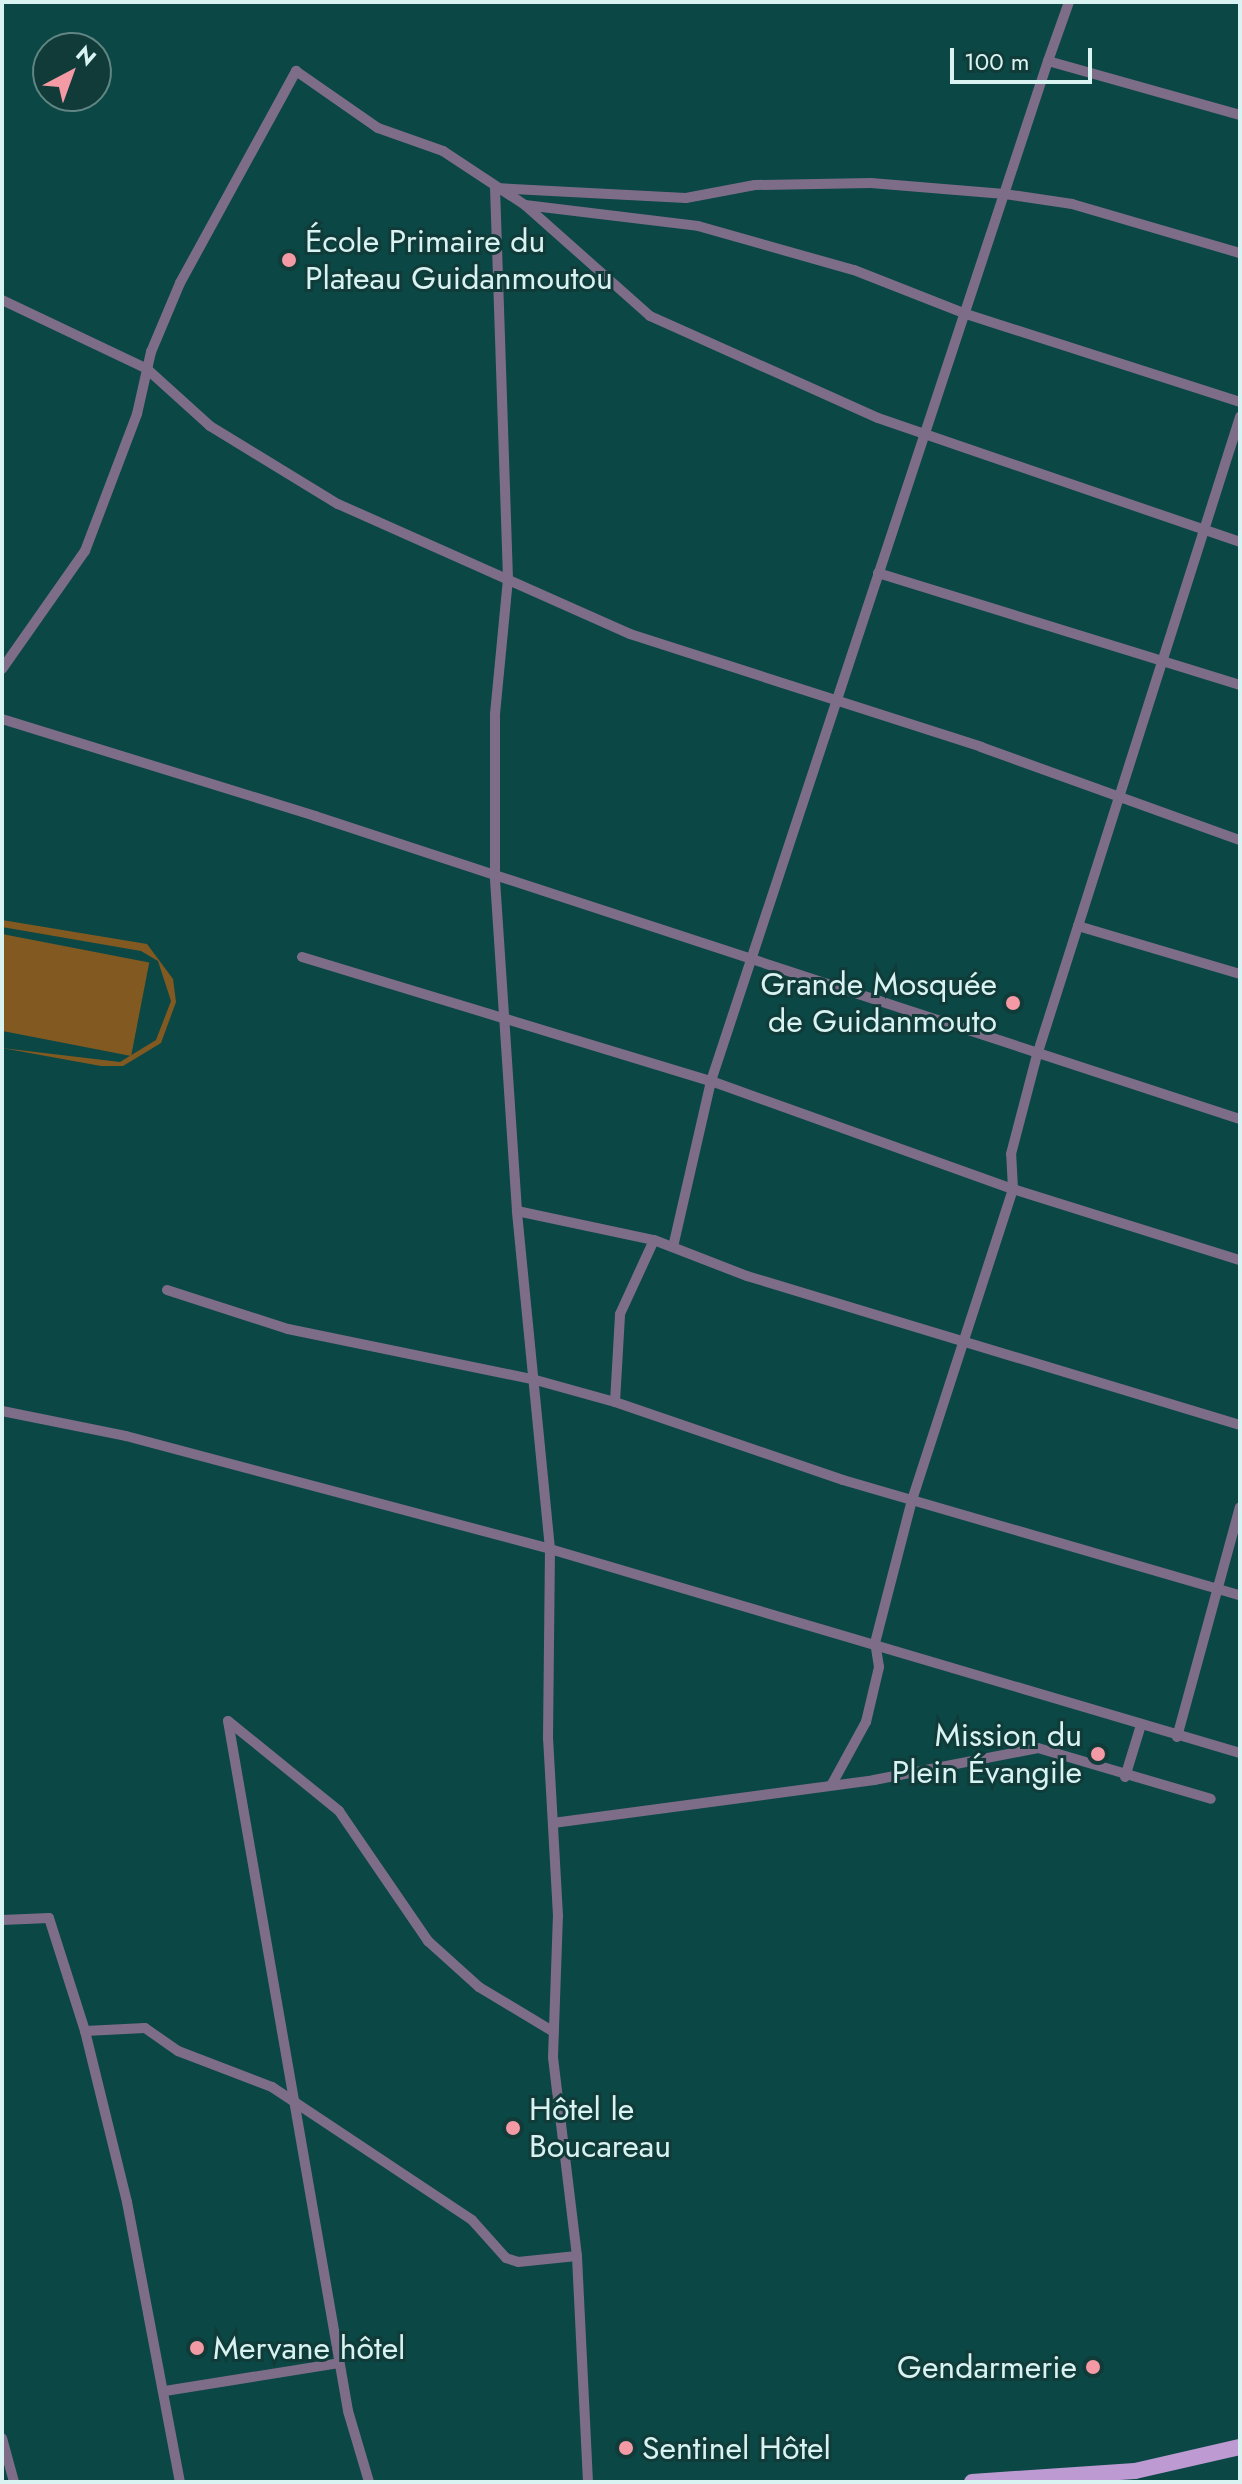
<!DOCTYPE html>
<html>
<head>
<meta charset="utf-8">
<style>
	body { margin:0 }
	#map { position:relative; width:1242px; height:2484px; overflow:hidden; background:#0b4745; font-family:Jost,sans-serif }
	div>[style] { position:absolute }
	.green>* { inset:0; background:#825a21; transform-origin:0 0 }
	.street>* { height:10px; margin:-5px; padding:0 5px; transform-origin:5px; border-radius:5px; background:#7e6d88 }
	.primary>* { height:16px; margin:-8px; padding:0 8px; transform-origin:8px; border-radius:8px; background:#bd9ad1 }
	.dots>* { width:22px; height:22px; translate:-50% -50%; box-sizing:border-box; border:4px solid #103b39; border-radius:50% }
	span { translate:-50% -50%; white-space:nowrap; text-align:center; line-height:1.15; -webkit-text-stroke:6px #103b39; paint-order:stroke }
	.poi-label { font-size:32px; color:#d8f3f2 }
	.left { translate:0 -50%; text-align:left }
	.right { translate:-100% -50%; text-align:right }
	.frame { position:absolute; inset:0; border:4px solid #d8f3f2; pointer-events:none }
	.north { position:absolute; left:32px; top:32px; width:80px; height:80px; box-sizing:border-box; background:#103b39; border:2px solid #608583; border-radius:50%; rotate:41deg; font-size:22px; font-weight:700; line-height:32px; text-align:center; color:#d8f3f2 }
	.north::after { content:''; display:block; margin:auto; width:28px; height:36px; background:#f49aa4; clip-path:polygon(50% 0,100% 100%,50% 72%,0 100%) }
	.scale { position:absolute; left:950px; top:48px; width:142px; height:36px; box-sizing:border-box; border:4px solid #d8f3f2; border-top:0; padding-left:10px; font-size:24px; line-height:28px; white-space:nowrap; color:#d8f3f2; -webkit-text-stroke:6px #103b39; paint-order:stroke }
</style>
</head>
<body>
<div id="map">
	<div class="green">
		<i style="clip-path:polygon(2px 920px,147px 944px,173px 979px,176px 1002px,161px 1043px,123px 1066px,101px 1066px,2px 1048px,120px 1062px,156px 1040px,171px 1001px,158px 961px,141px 951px,2px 927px)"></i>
		<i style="left:2px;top:934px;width:150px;height:95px;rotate:11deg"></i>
	</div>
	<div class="street">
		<i style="left:1048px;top:61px;width:63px;rotate:-70.4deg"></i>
		<i style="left:525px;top:205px;width:174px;rotate:6.9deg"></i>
		<i style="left:698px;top:226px;width:162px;rotate:15.8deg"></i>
		<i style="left:854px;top:270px;width:120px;rotate:21.4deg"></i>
		<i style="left:966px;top:314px;width:288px;rotate:17.8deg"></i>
		<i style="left:2px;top:300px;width:161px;rotate:25.4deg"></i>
		<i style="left:147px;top:369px;width:85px;rotate:42.1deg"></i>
		<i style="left:210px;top:426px;width:150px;rotate:31.4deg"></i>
		<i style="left:338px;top:504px;width:320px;rotate:24deg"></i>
		<i style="left:630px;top:634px;width:369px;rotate:17.8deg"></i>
		<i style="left:981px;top:747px;width:275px;rotate:19.8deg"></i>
		<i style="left:878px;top:573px;width:379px;rotate:17.2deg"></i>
		<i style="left:2px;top:669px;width:144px;rotate:-54.9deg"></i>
		<i style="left:85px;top:551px;width:147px;rotate:-69.2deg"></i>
		<i style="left:137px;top:414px;width:64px;rotate:-77.3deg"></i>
		<i style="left:151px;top:352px;width:75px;rotate:-67.2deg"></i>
		<i style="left:180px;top:283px;width:242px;rotate:-61.3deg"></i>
		<i style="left:296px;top:71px;width:100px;rotate:34.8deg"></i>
		<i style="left:378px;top:128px;width:69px;rotate:19.5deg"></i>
		<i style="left:443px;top:151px;width:98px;rotate:33.4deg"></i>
		<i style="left:525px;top:205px;width:167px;rotate:41.6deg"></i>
		<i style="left:650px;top:316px;width:250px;rotate:24.1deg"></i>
		<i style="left:878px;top:418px;width:383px;rotate:18.9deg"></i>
		<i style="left:2px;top:719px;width:328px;rotate:17.2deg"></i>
		<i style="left:315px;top:816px;width:973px;rotate:18.14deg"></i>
		<i style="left:1078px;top:926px;width:169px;rotate:16.5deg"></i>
		<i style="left:302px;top:957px;width:427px;rotate:16.9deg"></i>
		<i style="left:711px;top:1081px;width:321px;rotate:19.7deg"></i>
		<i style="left:1013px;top:1189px;width:238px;rotate:17.4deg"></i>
		<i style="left:517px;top:1211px;width:140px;rotate:12deg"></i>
		<i style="left:654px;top:1240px;width:100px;rotate:21.2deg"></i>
		<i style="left:747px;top:1276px;width:515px;rotate:16.82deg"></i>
		<i style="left:673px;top:1247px;width:170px;rotate:-77.1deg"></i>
		<i style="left:711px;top:1081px;width:1074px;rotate:-71.72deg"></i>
		<i style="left:1048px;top:61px;width:199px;rotate:15.7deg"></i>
		<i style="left:167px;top:1290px;width:127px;rotate:17.9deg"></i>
		<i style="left:288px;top:1329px;width:249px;rotate:11.6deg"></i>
		<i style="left:532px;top:1379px;width:86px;rotate:15.5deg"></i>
		<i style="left:615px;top:1402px;width:241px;rotate:18.9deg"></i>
		<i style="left:843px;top:1480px;width:413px;rotate:16.2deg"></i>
		<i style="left:615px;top:1402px;width:88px;rotate:-86.7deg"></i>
		<i style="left:620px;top:1314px;width:81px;rotate:-65.3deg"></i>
		<i style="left:2px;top:1411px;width:126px;rotate:11.4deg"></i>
		<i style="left:126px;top:1436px;width:439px;rotate:14.9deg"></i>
		<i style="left:550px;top:1549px;width:720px;rotate:16.47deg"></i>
		<i style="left:228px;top:1721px;width:700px;rotate:80.13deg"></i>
		<i style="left:348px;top:2411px;width:74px;rotate:73.5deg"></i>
		<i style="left:228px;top:1721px;width:143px;rotate:39deg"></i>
		<i style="left:339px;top:1811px;width:158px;rotate:55.6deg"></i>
		<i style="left:428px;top:1941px;width:69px;rotate:42deg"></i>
		<i style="left:479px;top:1987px;width:87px;rotate:31deg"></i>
		<i style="left:1177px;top:1737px;width:238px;rotate:-74.7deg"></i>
		<i style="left:1125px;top:1777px;width:54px;rotate:-72.9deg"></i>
		<i style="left:832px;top:1784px;width:71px;rotate:-61.3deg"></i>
		<i style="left:866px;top:1722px;width:57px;rotate:-76.7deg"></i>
		<i style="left:879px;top:1667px;width:24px;rotate:-99deg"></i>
		<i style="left:875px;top:1643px;width:148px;rotate:-75.5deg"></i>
		<i style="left:912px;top:1500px;width:327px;rotate:-72deg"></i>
		<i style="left:1013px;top:1189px;width:35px;rotate:-93deg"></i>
		<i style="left:1011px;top:1154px;width:102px;rotate:-75.3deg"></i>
		<i style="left:1037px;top:1055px;width:670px;rotate:-72.35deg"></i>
		<i style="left:553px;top:1823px;width:324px;rotate:-7.6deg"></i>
		<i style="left:874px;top:1780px;width:167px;rotate:-11deg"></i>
		<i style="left:1038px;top:1748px;width:180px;rotate:16.4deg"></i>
		<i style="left:2px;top:1920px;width:47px;rotate:-2.4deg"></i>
		<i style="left:49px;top:1918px;width:119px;rotate:72.3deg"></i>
		<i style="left:85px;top:2031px;width:60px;rotate:-2.9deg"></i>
		<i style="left:145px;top:2028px;width:40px;rotate:34.9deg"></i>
		<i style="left:178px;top:2051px;width:101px;rotate:21deg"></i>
		<i style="left:272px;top:2087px;width:240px;rotate:33.6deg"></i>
		<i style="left:472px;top:2220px;width:51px;rotate:48.2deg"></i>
		<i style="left:506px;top:2258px;width:13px;rotate:18deg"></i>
		<i style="left:518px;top:2262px;width:59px;rotate:-5.8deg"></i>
		<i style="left:85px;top:2031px;width:176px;rotate:76.2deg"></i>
		<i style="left:127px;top:2202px;width:285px;rotate:79.3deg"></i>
		<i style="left:165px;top:2391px;width:176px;rotate:-9.1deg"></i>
		<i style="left:2px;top:2438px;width:46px;rotate:74.7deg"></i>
		<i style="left:588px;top:2482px;width:226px;rotate:-92.8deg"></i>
		<i style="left:577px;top:2256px;width:200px;rotate:-96.9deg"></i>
		<i style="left:553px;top:2057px;width:141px;rotate:-88deg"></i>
		<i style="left:558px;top:1916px;width:177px;rotate:-93.2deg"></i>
		<i style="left:548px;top:1739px;width:190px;rotate:-89.4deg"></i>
		<i style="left:550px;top:1549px;width:340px;rotate:-95.6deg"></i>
		<i style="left:517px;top:1211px;width:336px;rotate:-93.8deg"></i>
		<i style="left:495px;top:876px;width:162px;rotate:-90deg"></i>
		<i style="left:495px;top:714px;width:136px;rotate:-84.5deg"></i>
		<i style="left:508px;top:579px;width:391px;rotate:-91.9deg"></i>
		<i style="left:495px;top:188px;width:191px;rotate:3deg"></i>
		<i style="left:686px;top:198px;width:70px;rotate:-10.7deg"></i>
		<i style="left:755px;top:185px;width:116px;rotate:-1deg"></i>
		<i style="left:871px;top:183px;width:134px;rotate:4.7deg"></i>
		<i style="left:1005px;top:194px;width:68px;rotate:8.5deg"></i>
		<i style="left:1072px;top:204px;width:175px;rotate:16.3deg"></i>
	</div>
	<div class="primary">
		<i style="left:972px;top:2482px;width:163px;rotate:-3.9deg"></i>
		<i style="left:1135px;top:2471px;width:108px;rotate:-12.9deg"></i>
	</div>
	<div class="dots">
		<i style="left:289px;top:260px;background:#f49aa4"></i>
		<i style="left:1013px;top:1003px;background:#f49aa4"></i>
		<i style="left:1098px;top:1754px;background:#f49aa4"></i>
		<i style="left:513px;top:2128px;background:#f49aa4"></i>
		<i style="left:197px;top:2348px;background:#f49aa4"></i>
		<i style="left:1093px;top:2367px;background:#f49aa4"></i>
		<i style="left:626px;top:2448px;background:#f49aa4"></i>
	</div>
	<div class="poi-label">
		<span class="left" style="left:305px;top:260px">École Primaire du<br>Plateau Guidanmoutou</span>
		<span class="right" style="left:997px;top:1003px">Grande Mosquée<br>de Guidanmouto</span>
		<span class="right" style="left:1082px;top:1754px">Mission du<br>Plein Évangile</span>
		<span class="left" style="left:529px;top:2128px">Hôtel le<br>Boucareau</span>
		<span class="left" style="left:213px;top:2348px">Mervane hôtel</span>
		<span class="right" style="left:1077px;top:2367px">Gendarmerie</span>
		<span class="left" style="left:642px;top:2448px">Sentinel Hôtel</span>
	</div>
	<div class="frame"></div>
	<div class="north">N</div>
	<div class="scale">100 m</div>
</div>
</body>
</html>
